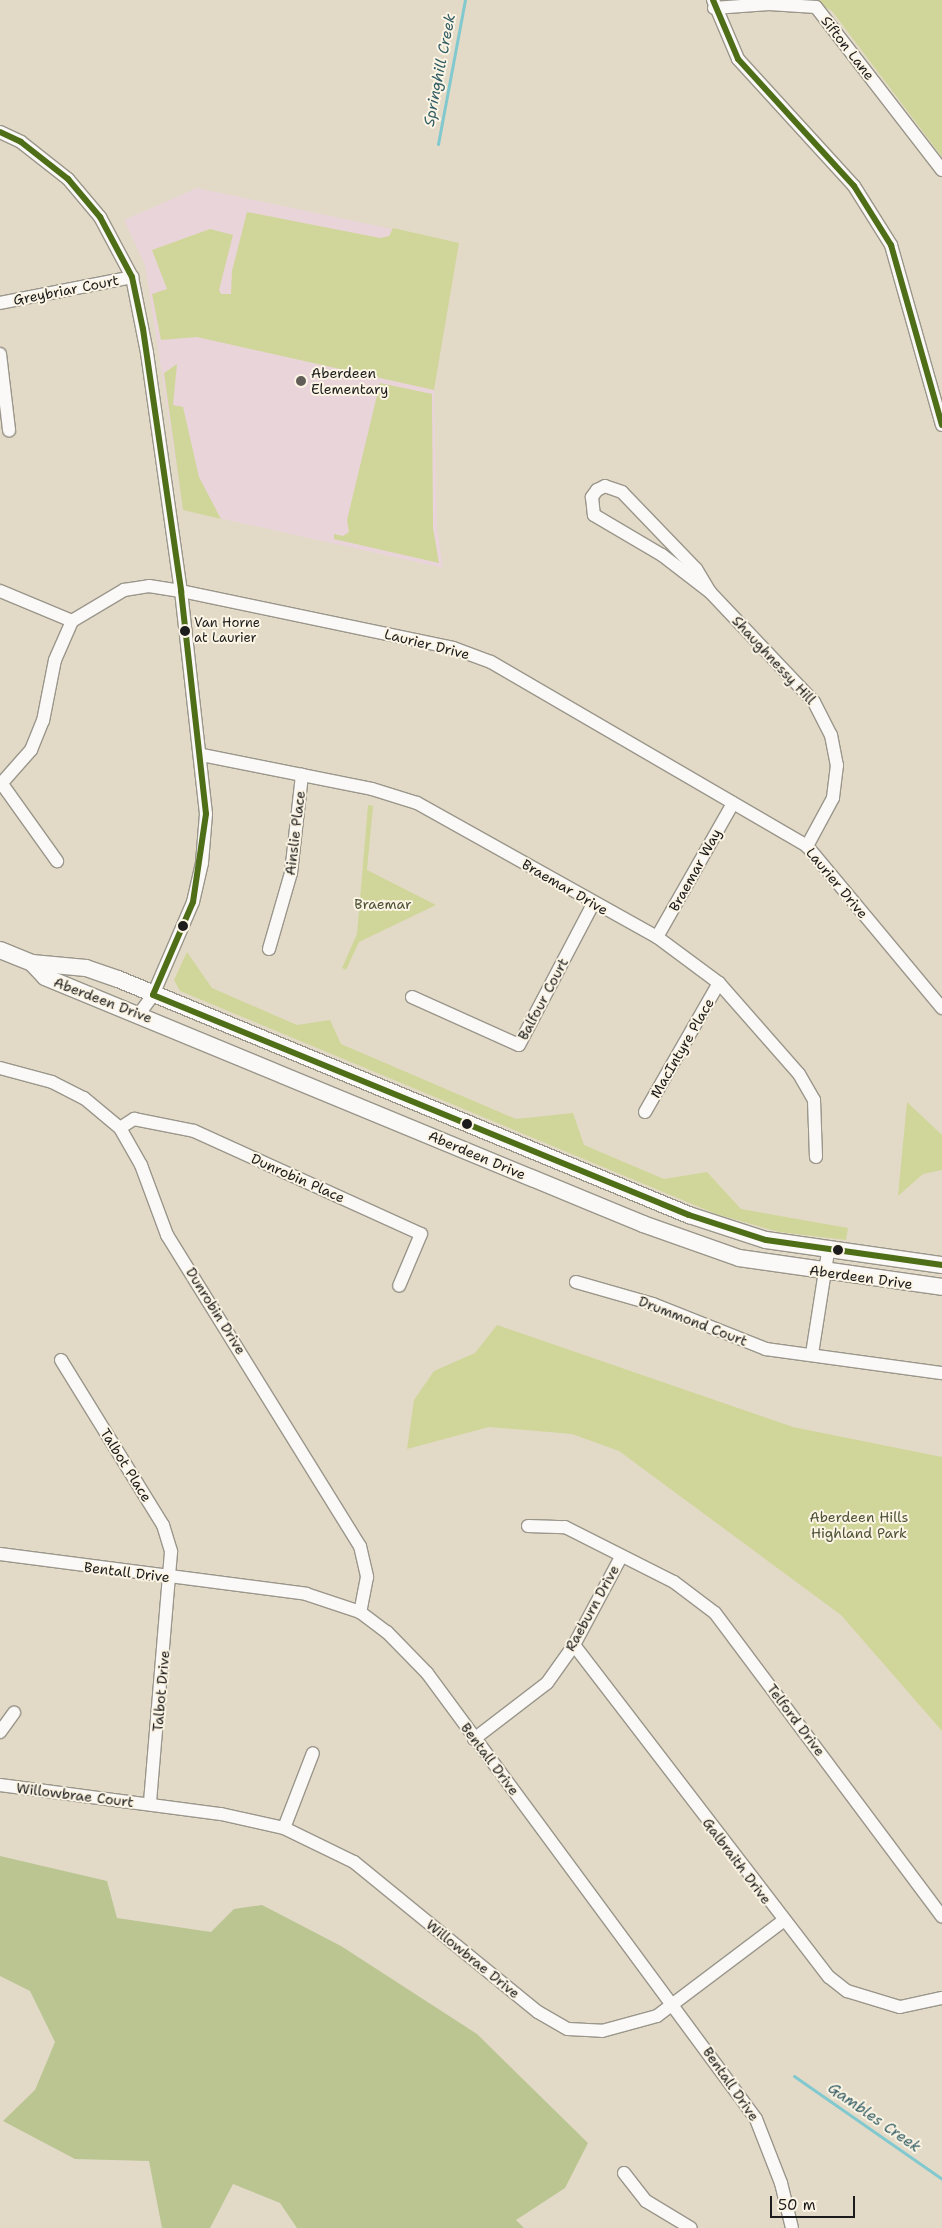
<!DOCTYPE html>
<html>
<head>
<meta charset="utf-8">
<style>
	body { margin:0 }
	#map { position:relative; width:942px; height:2228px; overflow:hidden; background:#e2dac7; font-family:"Shantell Sans",sans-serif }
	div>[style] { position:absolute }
	.built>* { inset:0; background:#e9d4d9 }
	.green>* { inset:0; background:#d0d699 }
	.forest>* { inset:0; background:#bac592 }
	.stream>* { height:3px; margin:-1.5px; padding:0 1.5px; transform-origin:1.5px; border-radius:1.5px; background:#81c9cf }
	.roads { filter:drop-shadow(1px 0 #9a968b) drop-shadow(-1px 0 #9a968b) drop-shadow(0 1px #9a968b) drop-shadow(0 -1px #9a968b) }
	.minor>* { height:12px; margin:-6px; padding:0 6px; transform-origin:6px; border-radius:6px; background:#fbf9f7 }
	.major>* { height:16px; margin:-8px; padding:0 8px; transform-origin:8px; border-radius:8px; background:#fbf9f7 }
	.bus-1>* { height:6px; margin:-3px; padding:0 3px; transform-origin:3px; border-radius:3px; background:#4f6e18 }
	.dots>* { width:14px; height:14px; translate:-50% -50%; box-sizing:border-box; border:2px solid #fcf5e5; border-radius:50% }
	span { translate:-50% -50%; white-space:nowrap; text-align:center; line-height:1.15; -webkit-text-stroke:4px #fcf5e5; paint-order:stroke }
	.bus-label { font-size:13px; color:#1c1c1c }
	.left { translate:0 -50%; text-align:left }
	.street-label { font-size:14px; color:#1c1c1c }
	.poi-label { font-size:14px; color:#1c1c1c }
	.park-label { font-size:14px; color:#4e5336 }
	.water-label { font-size:15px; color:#345e65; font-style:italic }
	.scale { position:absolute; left:770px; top:2196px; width:85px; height:22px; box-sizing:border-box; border:2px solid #1c1c1c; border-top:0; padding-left:6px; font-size:15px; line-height:18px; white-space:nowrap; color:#1c1c1c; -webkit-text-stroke:4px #fcf5e5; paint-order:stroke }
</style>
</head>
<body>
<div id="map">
	<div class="built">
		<i style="clip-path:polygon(197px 188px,459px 243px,434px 390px,437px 527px,443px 568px,183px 510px,145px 265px,124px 220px)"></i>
	</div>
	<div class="green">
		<i style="clip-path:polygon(812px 0,942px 0,942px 157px,832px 11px)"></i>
		<i style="clip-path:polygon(247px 212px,380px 238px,389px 236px,393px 228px,459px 243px,434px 390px,197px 337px,161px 340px,152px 294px,167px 289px,152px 250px,210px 229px,233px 235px,219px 290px,221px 294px,231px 294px,232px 271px)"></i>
		<i style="clip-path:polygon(177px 364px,173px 405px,183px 407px,199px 477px,221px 519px,183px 510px,164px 373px)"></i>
		<i style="clip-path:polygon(380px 383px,432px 394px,433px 528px,439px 563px,334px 539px,334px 534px,343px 536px,349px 532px,347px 520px)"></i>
		<i style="clip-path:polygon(368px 805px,373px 806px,367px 870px,436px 905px,359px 942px,346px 970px,342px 968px,357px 934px)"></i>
		<i style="clip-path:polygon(187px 952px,212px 988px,297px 1025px,330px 1020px,341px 1044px,516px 1119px,573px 1113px,584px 1145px,664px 1179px,707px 1172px,741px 1209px,848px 1228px,846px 1240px,779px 1232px,716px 1214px,180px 991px,174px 980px)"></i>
		<i style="clip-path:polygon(907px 1102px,942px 1135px,942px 1170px,923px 1174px,898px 1196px)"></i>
		<i style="clip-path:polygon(497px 1325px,793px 1427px,942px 1457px,942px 1731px,841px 1615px,619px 1451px,572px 1434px,489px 1427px,407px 1449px,414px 1400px,434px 1371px,475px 1353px)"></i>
	</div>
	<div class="forest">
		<i style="clip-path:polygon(0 1856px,107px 1881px,117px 1918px,211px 1932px,234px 1909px,262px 1905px,341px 1946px,477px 2034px,588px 2143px,565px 2188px,516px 2220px,524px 2228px,297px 2228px,280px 2203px,233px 2184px,210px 2228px,162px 2228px,149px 2161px,75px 2159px,3px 2121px,35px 2090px,55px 2042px,30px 1991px,0 1976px)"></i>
	</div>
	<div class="stream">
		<i style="left:438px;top:144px;width:147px;rotate:-79.4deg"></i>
		<i style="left:794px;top:2076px;width:180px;rotate:34.8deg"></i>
	</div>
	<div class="roads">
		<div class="minor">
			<i style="left:713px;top:0;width:64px;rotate:67deg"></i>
			<i style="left:738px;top:59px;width:172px;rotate:47.6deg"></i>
			<i style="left:854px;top:186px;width:70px;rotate:57.9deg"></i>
			<i style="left:891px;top:245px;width:187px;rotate:74.2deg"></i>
			<i style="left:714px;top:8px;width:55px;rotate:-4.2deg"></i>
			<i style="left:769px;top:4px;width:47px;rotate:3.7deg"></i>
			<i style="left:816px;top:7px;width:206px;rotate:52.3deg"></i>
			<i style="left:0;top:132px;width:23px;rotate:25deg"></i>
			<i style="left:21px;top:142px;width:60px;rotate:38.2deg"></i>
			<i style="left:68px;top:179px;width:50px;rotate:49.9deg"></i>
			<i style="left:100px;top:217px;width:68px;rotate:61.9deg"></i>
			<i style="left:132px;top:277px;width:77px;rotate:78.8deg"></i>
			<i style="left:147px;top:353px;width:240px;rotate:81.9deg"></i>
			<i style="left:181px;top:591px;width:224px;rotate:83.6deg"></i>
			<i style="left:206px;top:814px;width:49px;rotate:94.7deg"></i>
			<i style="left:202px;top:863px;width:40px;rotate:103deg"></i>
			<i style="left:193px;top:902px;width:101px;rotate:113.3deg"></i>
			<i style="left:153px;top:995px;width:22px;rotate:126deg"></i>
			<i style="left:0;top:303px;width:135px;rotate:-11.1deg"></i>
			<i style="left:0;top:354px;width:77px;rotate:83.2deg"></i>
			<i style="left:0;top:591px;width:78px;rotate:22.6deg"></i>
			<i style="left:710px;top:592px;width:27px;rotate:-121deg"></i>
			<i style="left:696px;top:569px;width:107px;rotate:-133.9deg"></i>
			<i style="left:622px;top:492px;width:18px;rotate:-161deg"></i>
			<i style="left:605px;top:486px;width:9px;rotate:153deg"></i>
			<i style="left:597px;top:490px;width:9px;rotate:126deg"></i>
			<i style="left:592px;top:497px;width:18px;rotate:84deg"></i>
			<i style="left:594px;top:515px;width:79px;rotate:30.5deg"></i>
			<i style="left:662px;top:555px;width:61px;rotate:37.6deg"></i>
			<i style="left:710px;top:592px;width:151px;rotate:46.6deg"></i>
			<i style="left:814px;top:702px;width:37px;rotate:63deg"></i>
			<i style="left:831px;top:735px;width:31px;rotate:79deg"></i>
			<i style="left:837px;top:765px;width:33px;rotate:97deg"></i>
			<i style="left:833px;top:798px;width:55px;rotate:118.4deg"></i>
			<i style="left:202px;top:755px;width:173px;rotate:11.3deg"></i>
			<i style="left:372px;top:789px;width:47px;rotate:17.3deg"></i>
			<i style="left:417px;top:803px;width:275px;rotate:29.2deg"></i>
			<i style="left:657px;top:937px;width:77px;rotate:36.6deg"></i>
			<i style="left:719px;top:983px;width:121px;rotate:48.7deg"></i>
			<i style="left:799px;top:1074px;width:30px;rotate:60deg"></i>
			<i style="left:814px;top:1100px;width:57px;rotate:88deg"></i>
			<i style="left:2px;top:784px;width:95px;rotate:54.5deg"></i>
			<i style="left:0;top:785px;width:47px;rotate:-48.5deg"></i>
			<i style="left:31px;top:750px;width:31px;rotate:-68deg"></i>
			<i style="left:43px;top:721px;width:62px;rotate:-78.9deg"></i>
			<i style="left:55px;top:660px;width:43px;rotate:-66.4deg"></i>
			<i style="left:72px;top:621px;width:61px;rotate:-30.8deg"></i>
			<i style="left:124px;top:590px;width:25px;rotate:-9deg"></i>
			<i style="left:149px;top:586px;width:32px;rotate:9deg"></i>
			<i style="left:181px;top:591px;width:278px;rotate:11.8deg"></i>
			<i style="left:453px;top:648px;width:40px;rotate:20.2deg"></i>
			<i style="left:491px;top:662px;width:366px;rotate:30.2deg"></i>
			<i style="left:807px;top:846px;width:211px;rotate:50.2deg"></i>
			<i style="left:657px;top:937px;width:154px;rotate:-60.4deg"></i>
			<i style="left:269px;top:949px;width:79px;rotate:-73.9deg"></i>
			<i style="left:291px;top:873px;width:99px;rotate:-83.6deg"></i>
			<i style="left:412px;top:997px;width:117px;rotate:24.2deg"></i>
			<i style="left:519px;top:1045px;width:159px;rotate:-62.3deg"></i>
			<i style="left:0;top:1068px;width:54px;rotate:15.1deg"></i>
			<i style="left:52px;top:1082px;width:36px;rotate:27deg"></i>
			<i style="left:84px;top:1098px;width:47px;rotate:39.8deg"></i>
			<i style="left:120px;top:1128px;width:43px;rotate:60.4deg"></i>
			<i style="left:141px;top:1165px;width:75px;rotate:69.6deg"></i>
			<i style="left:167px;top:1235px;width:366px;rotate:58.2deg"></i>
			<i style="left:360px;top:1546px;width:32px;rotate:77deg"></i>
			<i style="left:367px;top:1577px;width:36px;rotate:101deg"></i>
			<i style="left:645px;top:1112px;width:149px;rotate:-60.2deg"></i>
			<i style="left:120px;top:1128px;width:17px;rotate:-33deg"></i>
			<i style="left:134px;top:1119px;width:61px;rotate:11.3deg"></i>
			<i style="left:194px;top:1131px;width:249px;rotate:24.4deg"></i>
			<i style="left:421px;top:1234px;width:56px;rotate:112.9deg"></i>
			<i style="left:576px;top:1282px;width:80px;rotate:15.9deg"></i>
			<i style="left:653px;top:1304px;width:122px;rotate:21.7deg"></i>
			<i style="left:766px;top:1349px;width:178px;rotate:7.8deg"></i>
			<i style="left:812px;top:1354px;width:103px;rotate:-81.1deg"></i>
			<i style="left:61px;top:1360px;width:194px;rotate:58.3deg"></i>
			<i style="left:163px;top:1525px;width:28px;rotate:73deg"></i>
			<i style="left:171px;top:1552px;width:253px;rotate:94.8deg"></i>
			<i style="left:528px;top:1526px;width:37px;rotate:2deg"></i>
			<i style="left:565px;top:1527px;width:122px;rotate:26.8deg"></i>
			<i style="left:674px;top:1582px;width:51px;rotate:37.1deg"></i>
			<i style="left:715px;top:1613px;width:379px;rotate:53.2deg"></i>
			<i style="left:0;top:1554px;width:309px;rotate:7.4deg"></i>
			<i style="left:306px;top:1594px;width:57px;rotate:18.4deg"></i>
			<i style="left:360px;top:1612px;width:34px;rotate:37deg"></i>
			<i style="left:387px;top:1632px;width:57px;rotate:45.7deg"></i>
			<i style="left:427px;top:1673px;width:554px;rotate:53.58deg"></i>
			<i style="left:756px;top:2119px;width:69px;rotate:68.7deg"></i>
			<i style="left:781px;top:2183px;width:46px;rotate:76.3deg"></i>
			<i style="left:574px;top:1645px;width:419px;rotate:52.5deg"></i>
			<i style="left:829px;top:1977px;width:23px;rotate:38deg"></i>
			<i style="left:847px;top:1991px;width:55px;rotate:16.8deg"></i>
			<i style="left:900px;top:2007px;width:43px;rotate:-12.1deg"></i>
			<i style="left:0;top:1732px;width:24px;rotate:-54deg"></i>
			<i style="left:474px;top:1739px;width:92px;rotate:-37.5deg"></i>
			<i style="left:547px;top:1683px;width:47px;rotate:-54.6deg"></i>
			<i style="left:574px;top:1645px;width:100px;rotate:-61.9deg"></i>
			<i style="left:0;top:1785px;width:223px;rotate:7.5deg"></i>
			<i style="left:221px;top:1814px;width:65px;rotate:12.5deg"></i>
			<i style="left:284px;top:1828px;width:78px;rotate:25.9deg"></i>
			<i style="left:354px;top:1862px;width:237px;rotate:39.2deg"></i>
			<i style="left:538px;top:2012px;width:34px;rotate:30deg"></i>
			<i style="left:568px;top:2029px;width:34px;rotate:3deg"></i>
			<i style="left:602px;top:2031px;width:57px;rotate:-15.3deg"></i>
			<i style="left:657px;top:2016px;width:158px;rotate:-37deg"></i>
			<i style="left:284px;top:1828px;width:80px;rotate:-68.9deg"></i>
			<i style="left:624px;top:2173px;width:36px;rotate:52deg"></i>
			<i style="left:646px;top:2201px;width:52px;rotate:31deg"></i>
		</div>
		<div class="major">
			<i style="left:0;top:950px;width:35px;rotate:22deg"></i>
			<i style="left:32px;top:963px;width:19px;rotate:47deg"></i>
			<i style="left:45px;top:977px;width:647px;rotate:22.44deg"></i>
			<i style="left:643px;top:1224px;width:102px;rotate:19.5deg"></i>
			<i style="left:739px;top:1258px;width:205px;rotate:8.1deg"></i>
			<i style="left:32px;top:963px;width:54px;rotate:5.3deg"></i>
			<i style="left:86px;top:968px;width:34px;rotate:19deg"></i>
			<i style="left:118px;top:979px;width:618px;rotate:22.46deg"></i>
			<i style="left:689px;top:1215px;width:81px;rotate:18deg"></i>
			<i style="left:766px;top:1240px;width:178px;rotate:8.1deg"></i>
		</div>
	</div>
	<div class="bus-1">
		<i style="left:713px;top:0;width:64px;rotate:67deg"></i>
		<i style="left:738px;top:59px;width:172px;rotate:47.6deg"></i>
		<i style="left:854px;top:186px;width:70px;rotate:57.9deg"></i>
		<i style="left:891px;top:245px;width:187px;rotate:74.2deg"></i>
		<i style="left:0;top:132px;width:23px;rotate:25deg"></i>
		<i style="left:21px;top:142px;width:60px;rotate:38.2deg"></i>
		<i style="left:68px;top:179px;width:50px;rotate:49.9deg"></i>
		<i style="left:100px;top:217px;width:68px;rotate:61.9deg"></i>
		<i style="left:132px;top:277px;width:53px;rotate:78.1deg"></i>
		<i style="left:143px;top:329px;width:265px;rotate:81.7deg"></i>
		<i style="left:181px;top:591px;width:224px;rotate:83.6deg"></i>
		<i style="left:206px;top:814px;width:89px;rotate:98.4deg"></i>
		<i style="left:193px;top:902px;width:101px;rotate:113.3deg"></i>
		<i style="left:153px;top:995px;width:579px;rotate:22.32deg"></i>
		<i style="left:689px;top:1215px;width:81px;rotate:18deg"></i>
		<i style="left:766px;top:1240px;width:178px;rotate:8.1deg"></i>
	</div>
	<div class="dots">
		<i style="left:301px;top:381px;background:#615e58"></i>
		<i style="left:185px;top:631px;background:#1c1c1c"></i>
		<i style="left:183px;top:926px;background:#1c1c1c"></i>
		<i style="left:467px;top:1124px;background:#1c1c1c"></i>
		<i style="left:838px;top:1250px;background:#1c1c1c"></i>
	</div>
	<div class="bus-label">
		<span class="left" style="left:194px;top:631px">Van Horne<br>at Laurier</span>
	</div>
	<div class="street-label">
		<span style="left:848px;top:48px;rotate:52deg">Sifton Lane</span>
		<span style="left:66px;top:290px;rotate:-11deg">Greybriar Court</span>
		<span style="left:427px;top:644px;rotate:14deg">Laurier Drive</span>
		<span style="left:774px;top:660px;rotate:47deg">Shaughnessy Hill</span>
		<span style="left:295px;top:833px;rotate:-83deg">Ainslie Place</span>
		<span style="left:695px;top:870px;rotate:-61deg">Braemar Way</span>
		<span style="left:837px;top:883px;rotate:50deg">Laurier Drive</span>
		<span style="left:565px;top:887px;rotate:30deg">Braemar Drive</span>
		<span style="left:543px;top:999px;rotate:-62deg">Balfour Court</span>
		<span style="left:103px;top:1000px;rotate:21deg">Aberdeen Drive</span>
		<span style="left:682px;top:1048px;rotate:-60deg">MacIntyre Place</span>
		<span style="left:477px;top:1155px;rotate:23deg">Aberdeen Drive</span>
		<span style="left:298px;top:1178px;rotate:24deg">Dunrobin Place</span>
		<span style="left:861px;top:1277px;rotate:8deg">Aberdeen Drive</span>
		<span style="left:216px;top:1311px;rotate:58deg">Dunrobin Drive</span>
		<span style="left:693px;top:1321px;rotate:21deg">Drummond Court</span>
		<span style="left:126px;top:1465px;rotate:58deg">Talbot Place</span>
		<span style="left:127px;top:1572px;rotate:7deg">Bentall Drive</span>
		<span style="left:592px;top:1608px;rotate:-61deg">Raeburn Drive</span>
		<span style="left:161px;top:1691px;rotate:-85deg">Talbot Drive</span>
		<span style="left:796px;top:1720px;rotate:53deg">Telford Drive</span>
		<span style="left:490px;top:1759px;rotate:53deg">Bentall Drive</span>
		<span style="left:75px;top:1795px;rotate:7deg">Willowbrae Court</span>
		<span style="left:737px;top:1861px;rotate:53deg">Galbraith Drive</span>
		<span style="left:473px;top:1959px;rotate:39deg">Willowbrae Drive</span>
		<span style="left:731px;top:2084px;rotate:55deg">Bentall Drive</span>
	</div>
	<div class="poi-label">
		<span class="left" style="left:311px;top:381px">Aberdeen<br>Elementary</span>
	</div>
	<div class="park-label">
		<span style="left:383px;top:904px">Braemar</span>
		<span style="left:859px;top:1525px">Aberdeen Hills<br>Highland Park</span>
	</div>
	<div class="water-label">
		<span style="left:440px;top:70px;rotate:-79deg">Springhill Creek</span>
		<span style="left:874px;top:2118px;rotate:35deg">Gambles Creek</span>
	</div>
	<div class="scale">50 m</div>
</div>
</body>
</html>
